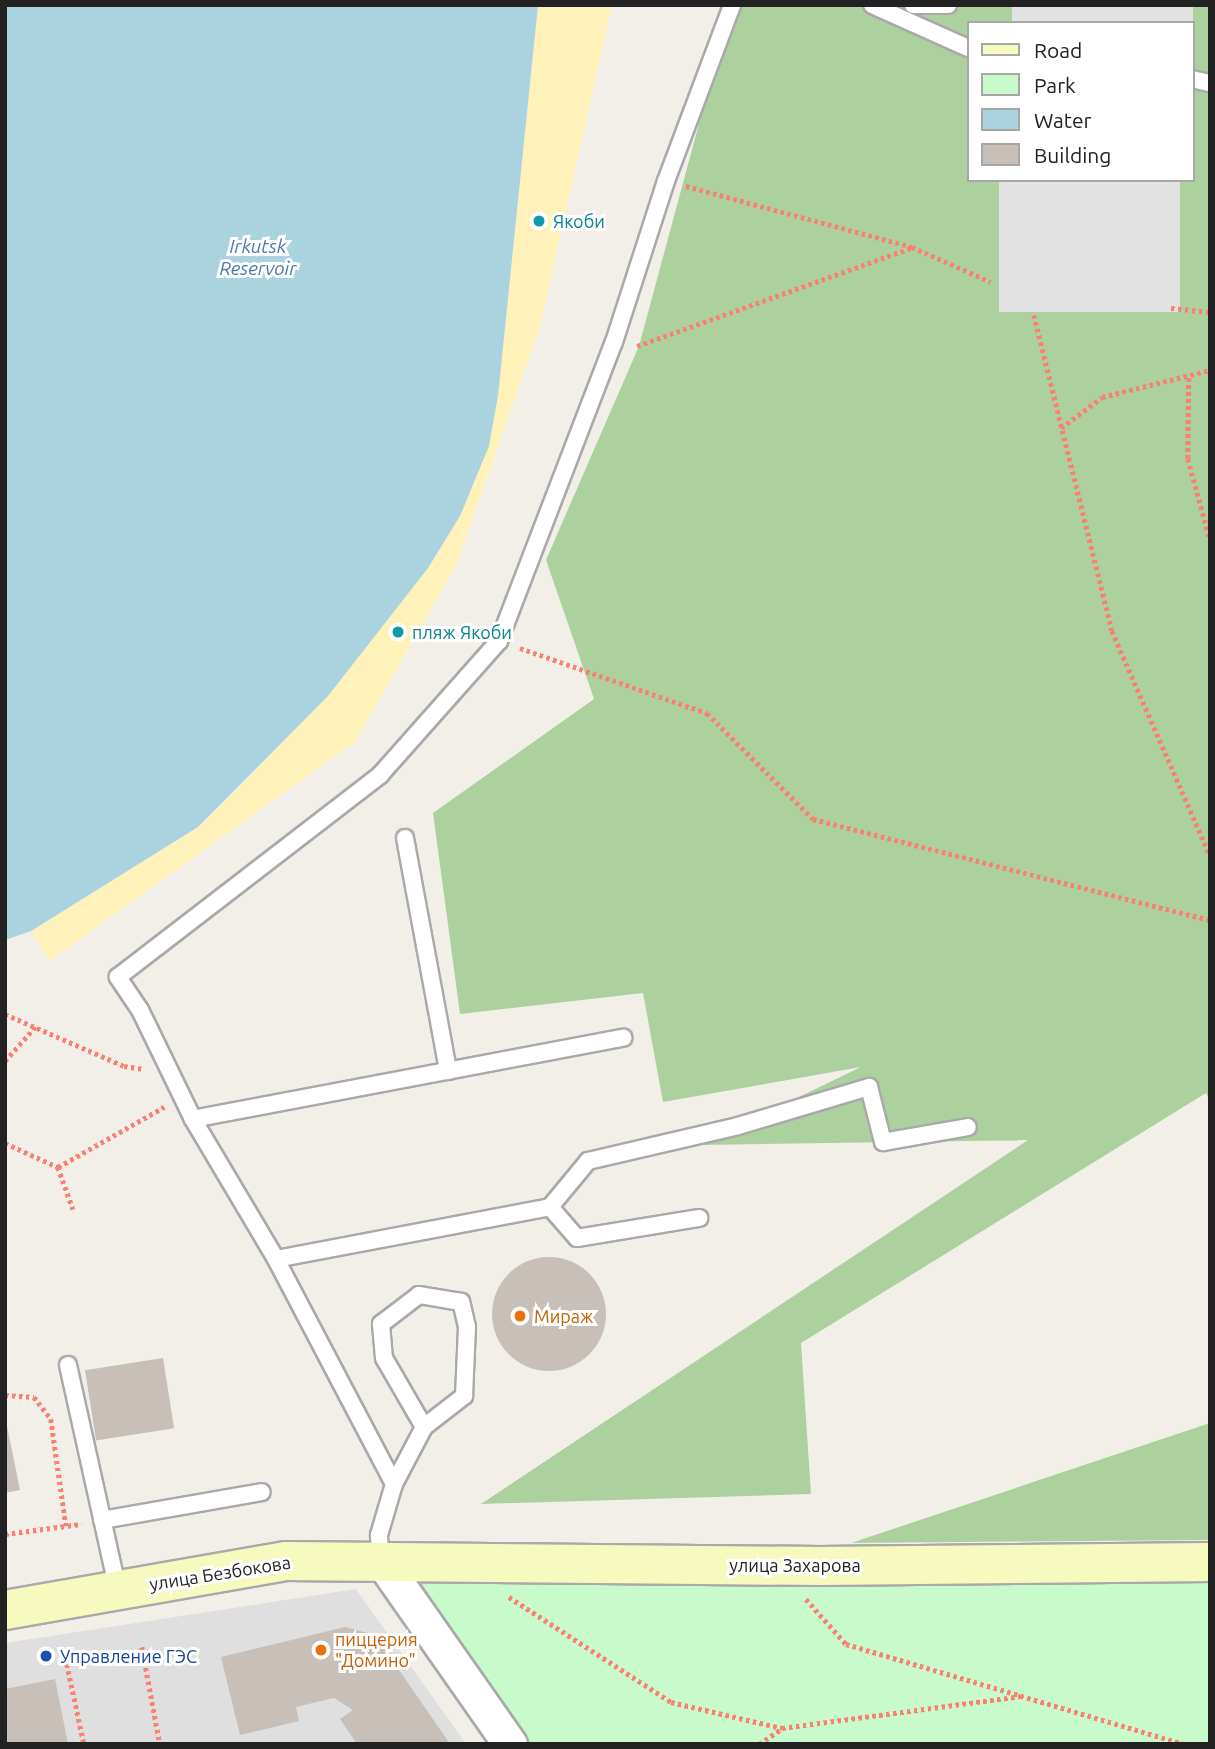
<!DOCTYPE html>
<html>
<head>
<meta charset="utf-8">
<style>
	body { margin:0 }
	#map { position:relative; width:1215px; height:1749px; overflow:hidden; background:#f2efe9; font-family:Ubuntu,sans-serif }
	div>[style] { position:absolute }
	.residential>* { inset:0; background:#e0dfdf }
	.forest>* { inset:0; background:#add19e }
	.sand>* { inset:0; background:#fff1ba }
	.park>* { inset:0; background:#c8facc }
	.parking>* { inset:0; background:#e2e2e2; transform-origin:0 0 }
	.water>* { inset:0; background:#aad3df }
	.building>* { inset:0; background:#c7bfb8; transform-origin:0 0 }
	.round { border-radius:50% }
	.path>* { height:4.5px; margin-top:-2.25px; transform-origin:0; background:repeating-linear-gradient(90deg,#fa8072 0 3.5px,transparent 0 7px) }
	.roads { filter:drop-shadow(2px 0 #a9a9a9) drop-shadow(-2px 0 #a9a9a9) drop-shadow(0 2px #a9a9a9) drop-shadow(0 -2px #a9a9a9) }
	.service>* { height:16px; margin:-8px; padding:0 8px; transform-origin:8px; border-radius:8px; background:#fff }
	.minor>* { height:33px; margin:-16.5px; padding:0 16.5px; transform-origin:16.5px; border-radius:16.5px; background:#fff }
	.secondary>* { height:38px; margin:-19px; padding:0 19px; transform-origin:19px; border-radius:19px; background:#f7fabf }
	.dots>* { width:19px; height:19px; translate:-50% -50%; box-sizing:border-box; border:4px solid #fff; border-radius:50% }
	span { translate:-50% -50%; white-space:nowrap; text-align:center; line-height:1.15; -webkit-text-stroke:6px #fff; paint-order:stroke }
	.culture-label { font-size:18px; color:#0d838f }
	.left { translate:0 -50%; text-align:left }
	.food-label { font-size:18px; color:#c56008 }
	.street-label { font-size:18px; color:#222 }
	.transit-label { font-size:18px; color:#164399 }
	.water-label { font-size:19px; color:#4a7aab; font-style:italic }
	.frame { position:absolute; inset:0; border:7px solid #222; pointer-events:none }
	.legend { position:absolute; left:967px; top:21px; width:228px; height:161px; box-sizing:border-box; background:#fff; border:2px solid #a7a7a7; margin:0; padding:9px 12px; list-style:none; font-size:21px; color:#222 }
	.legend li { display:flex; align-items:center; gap:14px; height:35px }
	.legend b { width:35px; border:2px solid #a7a7a7 }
</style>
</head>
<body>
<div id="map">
	<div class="residential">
		<i style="clip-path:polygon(356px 1589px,466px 1744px,5px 1744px,5px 1643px)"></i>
	</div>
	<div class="forest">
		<i style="clip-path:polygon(evenodd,731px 5px,1210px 5px,1210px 1101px,1206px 1093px,801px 1343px,811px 1494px,481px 1504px,1028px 1140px,699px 1145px,861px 1067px,663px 1102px,643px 993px,460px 1014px,433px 813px,594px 699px,546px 560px,639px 346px,731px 5px,968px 23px,1192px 23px,1192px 180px,968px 180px,968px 23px)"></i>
		<i style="clip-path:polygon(1210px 1423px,1210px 1540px,851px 1543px)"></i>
	</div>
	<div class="sand">
		<i style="clip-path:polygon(538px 5px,612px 5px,540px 327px,456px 566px,355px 742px,49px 961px,31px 931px,198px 827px,237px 790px,327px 696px,428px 568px,460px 516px,503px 350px)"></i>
	</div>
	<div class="park">
		<i style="clip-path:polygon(381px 1560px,1210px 1562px,1210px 1744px,510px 1744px)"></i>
	</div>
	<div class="parking">
		<i style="left:1012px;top:5px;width:181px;height:18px"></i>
		<i style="left:999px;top:180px;width:181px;height:132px"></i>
	</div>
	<div class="water">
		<i style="clip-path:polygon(5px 5px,538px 5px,498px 396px,489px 446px,460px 516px,428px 568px,328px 696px,198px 827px,31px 931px,5px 940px)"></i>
	</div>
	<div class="building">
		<i class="round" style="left:492px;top:1257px;width:114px;height:114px"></i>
		<i style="left:163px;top:1358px;width:71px;height:79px;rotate:81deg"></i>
		<i style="clip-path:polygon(6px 1421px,20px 1490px,5px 1493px,5px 1422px)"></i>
		<i style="clip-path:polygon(345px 1627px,375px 1635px,450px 1744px,357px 1744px,340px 1719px,353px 1710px,334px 1698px,296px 1707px,299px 1721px,240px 1735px,221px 1657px)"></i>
		<i style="clip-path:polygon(55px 1679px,68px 1744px,5px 1744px,5px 1689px)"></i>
	</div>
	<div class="path">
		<i style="left:686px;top:186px;width:234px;rotate:15.1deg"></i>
		<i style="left:912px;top:247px;width:86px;rotate:23.9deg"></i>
		<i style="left:1171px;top:308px;width:39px;rotate:6deg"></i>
		<i style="left:1034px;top:315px;width:325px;rotate:76.1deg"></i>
		<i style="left:1112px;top:631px;width:244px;rotate:66.4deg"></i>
		<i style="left:637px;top:346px;width:291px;rotate:-19.7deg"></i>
		<i style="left:1189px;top:378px;width:81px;rotate:90.7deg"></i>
		<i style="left:1188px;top:459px;width:83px;rotate:74.6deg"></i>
		<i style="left:1061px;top:428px;width:51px;rotate:-37.1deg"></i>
		<i style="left:1102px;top:397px;width:111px;rotate:-14deg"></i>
		<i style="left:520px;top:648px;width:198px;rotate:19.2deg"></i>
		<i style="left:707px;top:713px;width:150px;rotate:45deg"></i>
		<i style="left:813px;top:819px;width:410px;rotate:14.3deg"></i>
		<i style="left:5px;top:1014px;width:130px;rotate:23.6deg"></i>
		<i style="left:124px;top:1066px;width:20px;rotate:9deg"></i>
		<i style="left:5px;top:1061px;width:47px;rotate:-48.5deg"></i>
		<i style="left:5px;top:1143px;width:58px;rotate:24.4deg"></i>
		<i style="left:58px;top:1167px;width:45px;rotate:70.3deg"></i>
		<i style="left:58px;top:1167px;width:122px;rotate:-29.5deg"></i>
		<i style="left:5px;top:1395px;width:29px;rotate:4deg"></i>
		<i style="left:34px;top:1397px;width:28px;rotate:52deg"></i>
		<i style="left:51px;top:1419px;width:108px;rotate:82deg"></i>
		<i style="left:5px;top:1534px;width:77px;rotate:-7.5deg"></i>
		<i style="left:509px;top:1597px;width:193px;rotate:32.9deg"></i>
		<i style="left:671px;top:1702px;width:114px;rotate:13.2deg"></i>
		<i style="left:782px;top:1728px;width:241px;rotate:-7.6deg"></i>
		<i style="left:806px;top:1599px;width:60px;rotate:48.4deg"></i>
		<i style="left:846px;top:1644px;width:352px;rotate:16.5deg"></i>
		<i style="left:142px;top:1647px;width:99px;rotate:79.5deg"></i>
		<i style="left:67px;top:1664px;width:82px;rotate:78deg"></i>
		<i style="left:759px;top:1744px;width:27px;rotate:-34deg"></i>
	</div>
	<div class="roads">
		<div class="service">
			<i style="left:872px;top:5px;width:105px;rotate:24.1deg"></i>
			<i style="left:913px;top:5px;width:35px"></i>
			<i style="left:1192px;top:79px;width:18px;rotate:13deg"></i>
			<i style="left:405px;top:838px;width:237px;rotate:79.5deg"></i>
			<i style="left:193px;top:1119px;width:438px;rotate:-10.7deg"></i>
			<i style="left:550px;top:1207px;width:41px;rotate:48.9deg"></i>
			<i style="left:577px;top:1238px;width:124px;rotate:-9.3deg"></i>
			<i style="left:276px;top:1259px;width:279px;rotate:-10.7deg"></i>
			<i style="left:550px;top:1207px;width:60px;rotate:-50.4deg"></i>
			<i style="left:588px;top:1161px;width:154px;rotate:-13.1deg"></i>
			<i style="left:738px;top:1126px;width:137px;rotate:-16.6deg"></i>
			<i style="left:869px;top:1087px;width:57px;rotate:75.7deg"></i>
			<i style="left:883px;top:1142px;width:86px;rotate:-10deg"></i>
			<i style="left:68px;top:1365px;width:230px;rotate:77.5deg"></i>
			<i style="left:394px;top:1484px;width:254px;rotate:-117.7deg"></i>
			<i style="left:276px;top:1259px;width:163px;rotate:-120.7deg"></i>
			<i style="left:193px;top:1119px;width:121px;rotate:-115.9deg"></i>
			<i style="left:140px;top:1010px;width:40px;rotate:-124deg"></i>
			<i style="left:118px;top:977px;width:331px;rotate:-37.6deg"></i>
			<i style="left:380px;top:775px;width:179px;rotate:-48.4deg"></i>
			<i style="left:499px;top:641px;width:320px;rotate:-69deg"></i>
			<i style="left:614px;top:342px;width:169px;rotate:-72.1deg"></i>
			<i style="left:666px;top:181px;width:188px;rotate:-69.4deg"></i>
			<i style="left:102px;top:1520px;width:162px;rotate:-9.9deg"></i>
			<i style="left:381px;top:1560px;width:25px;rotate:-95deg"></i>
			<i style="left:379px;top:1535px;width:53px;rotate:-73.6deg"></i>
			<i style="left:394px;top:1484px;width:64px;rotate:-62.2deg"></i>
			<i style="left:424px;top:1427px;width:51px;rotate:-37.8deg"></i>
			<i style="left:464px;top:1396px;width:69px;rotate:-87.5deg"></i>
			<i style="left:467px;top:1327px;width:26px;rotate:-103deg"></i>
			<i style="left:461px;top:1302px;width:43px;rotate:-170.5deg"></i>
			<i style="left:419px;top:1295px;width:48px;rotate:142.7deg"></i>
			<i style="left:381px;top:1324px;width:34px;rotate:85deg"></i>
			<i style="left:384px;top:1358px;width:80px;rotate:59.9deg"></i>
		</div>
		<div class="minor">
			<i style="left:381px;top:1560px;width:225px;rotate:55deg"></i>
		</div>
		<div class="secondary">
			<i style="left:5px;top:1610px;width:285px;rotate:-9.9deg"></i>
			<i style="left:286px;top:1561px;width:534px;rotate:0.54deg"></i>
			<i style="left:820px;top:1566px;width:390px;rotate:-0.6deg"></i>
		</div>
	</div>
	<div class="dots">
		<i style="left:539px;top:221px;background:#0f9aa8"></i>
		<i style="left:398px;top:632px;background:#0f9aa8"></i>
		<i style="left:520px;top:1316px;background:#e8710a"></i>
		<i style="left:321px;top:1650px;background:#e8710a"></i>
		<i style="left:46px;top:1656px;background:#1a4fb4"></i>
	</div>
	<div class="culture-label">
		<span class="left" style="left:553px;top:221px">Якоби</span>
		<span class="left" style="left:412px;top:632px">пляж Якоби</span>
	</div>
	<div class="food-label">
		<span class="left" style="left:534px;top:1316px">Мираж</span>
		<span class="left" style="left:335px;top:1650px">пиццерия<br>"Домино"</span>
	</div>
	<div class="street-label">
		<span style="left:795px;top:1565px">улица Захарова</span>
		<span style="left:220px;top:1573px;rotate:-9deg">улица Безбокова</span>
	</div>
	<div class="transit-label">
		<span class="left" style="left:60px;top:1656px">Управление ГЭС</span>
	</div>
	<div class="water-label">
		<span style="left:258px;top:258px">Irkutsk<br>Reservoir</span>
	</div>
	<div class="frame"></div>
	<ul class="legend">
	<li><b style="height:9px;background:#f7fabf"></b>Road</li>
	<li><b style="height:19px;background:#c8facc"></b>Park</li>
	<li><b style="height:19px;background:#aad3df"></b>Water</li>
	<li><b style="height:19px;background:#c7bfb8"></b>Building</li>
	</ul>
</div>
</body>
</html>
